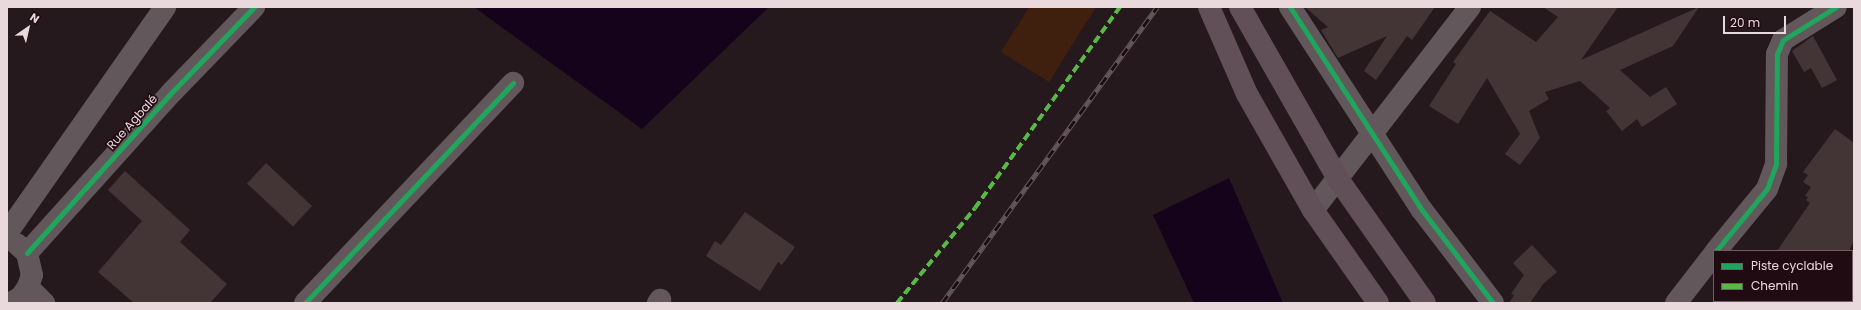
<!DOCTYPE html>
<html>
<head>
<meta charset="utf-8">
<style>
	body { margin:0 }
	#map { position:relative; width:1861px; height:310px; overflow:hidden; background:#26191d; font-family:Poppins,sans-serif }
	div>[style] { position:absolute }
	.green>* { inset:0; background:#3f1f0d }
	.water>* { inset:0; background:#15021b }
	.building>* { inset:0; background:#433536; transform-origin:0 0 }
	.minor>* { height:22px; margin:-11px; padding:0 11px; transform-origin:11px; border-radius:11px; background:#62585b }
	.major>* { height:22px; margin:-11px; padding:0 11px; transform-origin:11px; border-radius:11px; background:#615058 }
	.rail>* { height:4.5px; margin-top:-2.25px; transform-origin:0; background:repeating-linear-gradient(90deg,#210b12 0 9px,#62585a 0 18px); box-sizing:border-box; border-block:1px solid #62585a }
	.quiet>* { height:4px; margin-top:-2px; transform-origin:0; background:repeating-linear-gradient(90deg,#58b947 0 8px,transparent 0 12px) }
	.cycleway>* { height:5px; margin:-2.5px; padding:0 2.5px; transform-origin:2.5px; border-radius:2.5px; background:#20a55d }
	span { translate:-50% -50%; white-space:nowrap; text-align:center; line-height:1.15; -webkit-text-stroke:3.5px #210b12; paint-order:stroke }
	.street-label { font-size:12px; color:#e9d8dc }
	.frame { position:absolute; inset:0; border:8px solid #e9d8dc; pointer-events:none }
	.legend { position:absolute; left:1713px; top:250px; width:140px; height:52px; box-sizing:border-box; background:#210b12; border:1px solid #715d63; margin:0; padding:5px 7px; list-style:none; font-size:12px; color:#e9d8dc }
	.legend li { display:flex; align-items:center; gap:8px; height:20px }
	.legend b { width:20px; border:1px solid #715d63 }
	.north { position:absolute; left:8px; top:8px; width:40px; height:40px; -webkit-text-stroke:3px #210b12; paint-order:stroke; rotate:34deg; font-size:11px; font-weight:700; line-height:16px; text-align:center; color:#e9d8dc }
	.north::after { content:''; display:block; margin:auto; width:14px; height:18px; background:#e9d8dc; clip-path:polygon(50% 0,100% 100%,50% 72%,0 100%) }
	.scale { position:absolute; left:1723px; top:16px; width:63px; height:18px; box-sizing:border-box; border:2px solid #e9d8dc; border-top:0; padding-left:5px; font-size:12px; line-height:14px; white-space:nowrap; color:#e9d8dc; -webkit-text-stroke:3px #210b12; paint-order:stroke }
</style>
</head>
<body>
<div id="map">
	<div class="green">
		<i style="clip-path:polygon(1029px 7px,1096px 7px,1049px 82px,1001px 52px)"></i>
	</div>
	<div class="water">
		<i style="clip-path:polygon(474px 7px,769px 7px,642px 129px)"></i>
		<i style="clip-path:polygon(1229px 178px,1283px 303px,1194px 303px,1153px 215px)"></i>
	</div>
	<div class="building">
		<i style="clip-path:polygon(1305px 7px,1435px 7px,1412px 40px,1407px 36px,1376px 80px,1364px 71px,1387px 36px,1338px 58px,1321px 30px,1328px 27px)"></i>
		<i style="clip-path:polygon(1543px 7px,1618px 7px,1581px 60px,1699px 7px,1673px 46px,1620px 70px,1650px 97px,1666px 87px,1677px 104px,1642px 127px,1637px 119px,1622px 131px,1606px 111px,1610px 108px,1580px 81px,1545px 92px,1549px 99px,1529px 111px,1540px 138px,1520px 165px,1505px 154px,1520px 134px,1487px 78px,1458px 124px,1429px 106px,1456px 64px,1453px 62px,1490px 11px,1536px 42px,1558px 17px)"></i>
		<i style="clip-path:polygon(1813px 36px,1837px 80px,1822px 88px,1811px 68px,1804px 72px,1792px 51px)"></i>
		<i style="clip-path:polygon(1835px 129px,1854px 143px,1854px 240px,1849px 251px,1777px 251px,1810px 203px,1806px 200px,1808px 197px,1805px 196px,1811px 187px,1803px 182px,1808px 175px,1803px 172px)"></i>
		<i style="left:266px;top:163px;width:63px;height:28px;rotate:43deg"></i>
		<i style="clip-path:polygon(125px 171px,190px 230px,180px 242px,227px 284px,210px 303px,134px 303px,98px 272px,142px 221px,108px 190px)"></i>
		<i style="clip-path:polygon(745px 212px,795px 247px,782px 265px,778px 262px,760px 291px,706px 256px,715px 241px,721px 245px)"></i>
		<i style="clip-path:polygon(1532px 245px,1557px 272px,1543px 284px,1530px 303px,1509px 303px,1514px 295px,1511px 294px,1524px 275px,1513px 263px)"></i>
	</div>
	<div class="minor">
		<i style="left:1290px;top:7px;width:242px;rotate:57deg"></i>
		<i style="left:1422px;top:210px;width:117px;rotate:52.6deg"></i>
		<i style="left:1313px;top:210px;width:257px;rotate:-52.3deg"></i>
		<i style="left:7px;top:233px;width:276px;rotate:-55deg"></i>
		<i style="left:1716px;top:251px;width:80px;rotate:-50.6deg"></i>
		<i style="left:1767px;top:189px;width:27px;rotate:-70deg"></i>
		<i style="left:1776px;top:164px;width:110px;rotate:-89.5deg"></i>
		<i style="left:1777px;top:54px;width:15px;rotate:-67deg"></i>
		<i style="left:1783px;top:40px;width:62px;rotate:-31.9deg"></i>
		<i style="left:27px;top:253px;width:218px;rotate:-48deg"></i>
		<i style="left:173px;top:91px;width:117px;rotate:-46deg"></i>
		<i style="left:28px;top:287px;width:23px;rotate:45deg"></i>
		<i style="left:1852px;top:298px;width:4px;rotate:-56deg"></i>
		<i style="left:11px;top:303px;width:12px;rotate:-31deg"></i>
		<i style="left:21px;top:297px;width:12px;rotate:-55deg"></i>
		<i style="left:28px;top:287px;width:13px;rotate:-72deg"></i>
		<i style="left:32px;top:275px;width:23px;rotate:-103deg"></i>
		<i style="left:27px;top:253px;width:13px;rotate:-138deg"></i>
		<i style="left:305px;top:303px;width:303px;rotate:-46.6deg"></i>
		<i style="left:658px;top:303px;width:4px;rotate:-56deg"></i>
		<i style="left:1676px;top:303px;width:62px;rotate:-52.2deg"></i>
	</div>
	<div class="major">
		<i style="left:1209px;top:7px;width:95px;rotate:66.4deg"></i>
		<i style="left:1247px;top:94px;width:133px;rotate:60.4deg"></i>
		<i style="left:1313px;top:210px;width:113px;rotate:55deg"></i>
		<i style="left:1240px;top:7px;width:198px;rotate:60.3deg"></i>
		<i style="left:1338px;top:179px;width:151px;rotate:54.9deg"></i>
	</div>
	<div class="rail">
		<i style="left:942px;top:303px;width:366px;rotate:-54deg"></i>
	</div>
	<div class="quiet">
		<i style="left:897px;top:303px;width:123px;rotate:-50.6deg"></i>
		<i style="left:975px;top:208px;width:248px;rotate:-54.2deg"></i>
	</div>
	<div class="cycleway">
		<i style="left:1290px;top:7px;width:242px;rotate:57deg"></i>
		<i style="left:1422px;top:210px;width:117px;rotate:52.6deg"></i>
		<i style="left:1716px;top:251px;width:80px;rotate:-50.6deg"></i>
		<i style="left:1767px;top:189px;width:27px;rotate:-70deg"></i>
		<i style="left:1776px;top:164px;width:110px;rotate:-89.5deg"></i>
		<i style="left:1777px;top:54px;width:15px;rotate:-67deg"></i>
		<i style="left:1783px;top:40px;width:62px;rotate:-31.9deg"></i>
		<i style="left:27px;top:253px;width:218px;rotate:-48deg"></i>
		<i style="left:173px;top:91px;width:117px;rotate:-46deg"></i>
		<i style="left:305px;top:303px;width:303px;rotate:-46.6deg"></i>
	</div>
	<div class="street-label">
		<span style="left:132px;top:122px;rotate:-48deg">Rue Agbalé</span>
	</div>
	<div class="frame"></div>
	<ul class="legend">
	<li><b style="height:5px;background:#20a55d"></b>Piste cyclable</li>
	<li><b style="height:5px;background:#58b947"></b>Chemin</li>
	</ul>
	<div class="north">N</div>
	<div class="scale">20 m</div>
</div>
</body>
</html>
